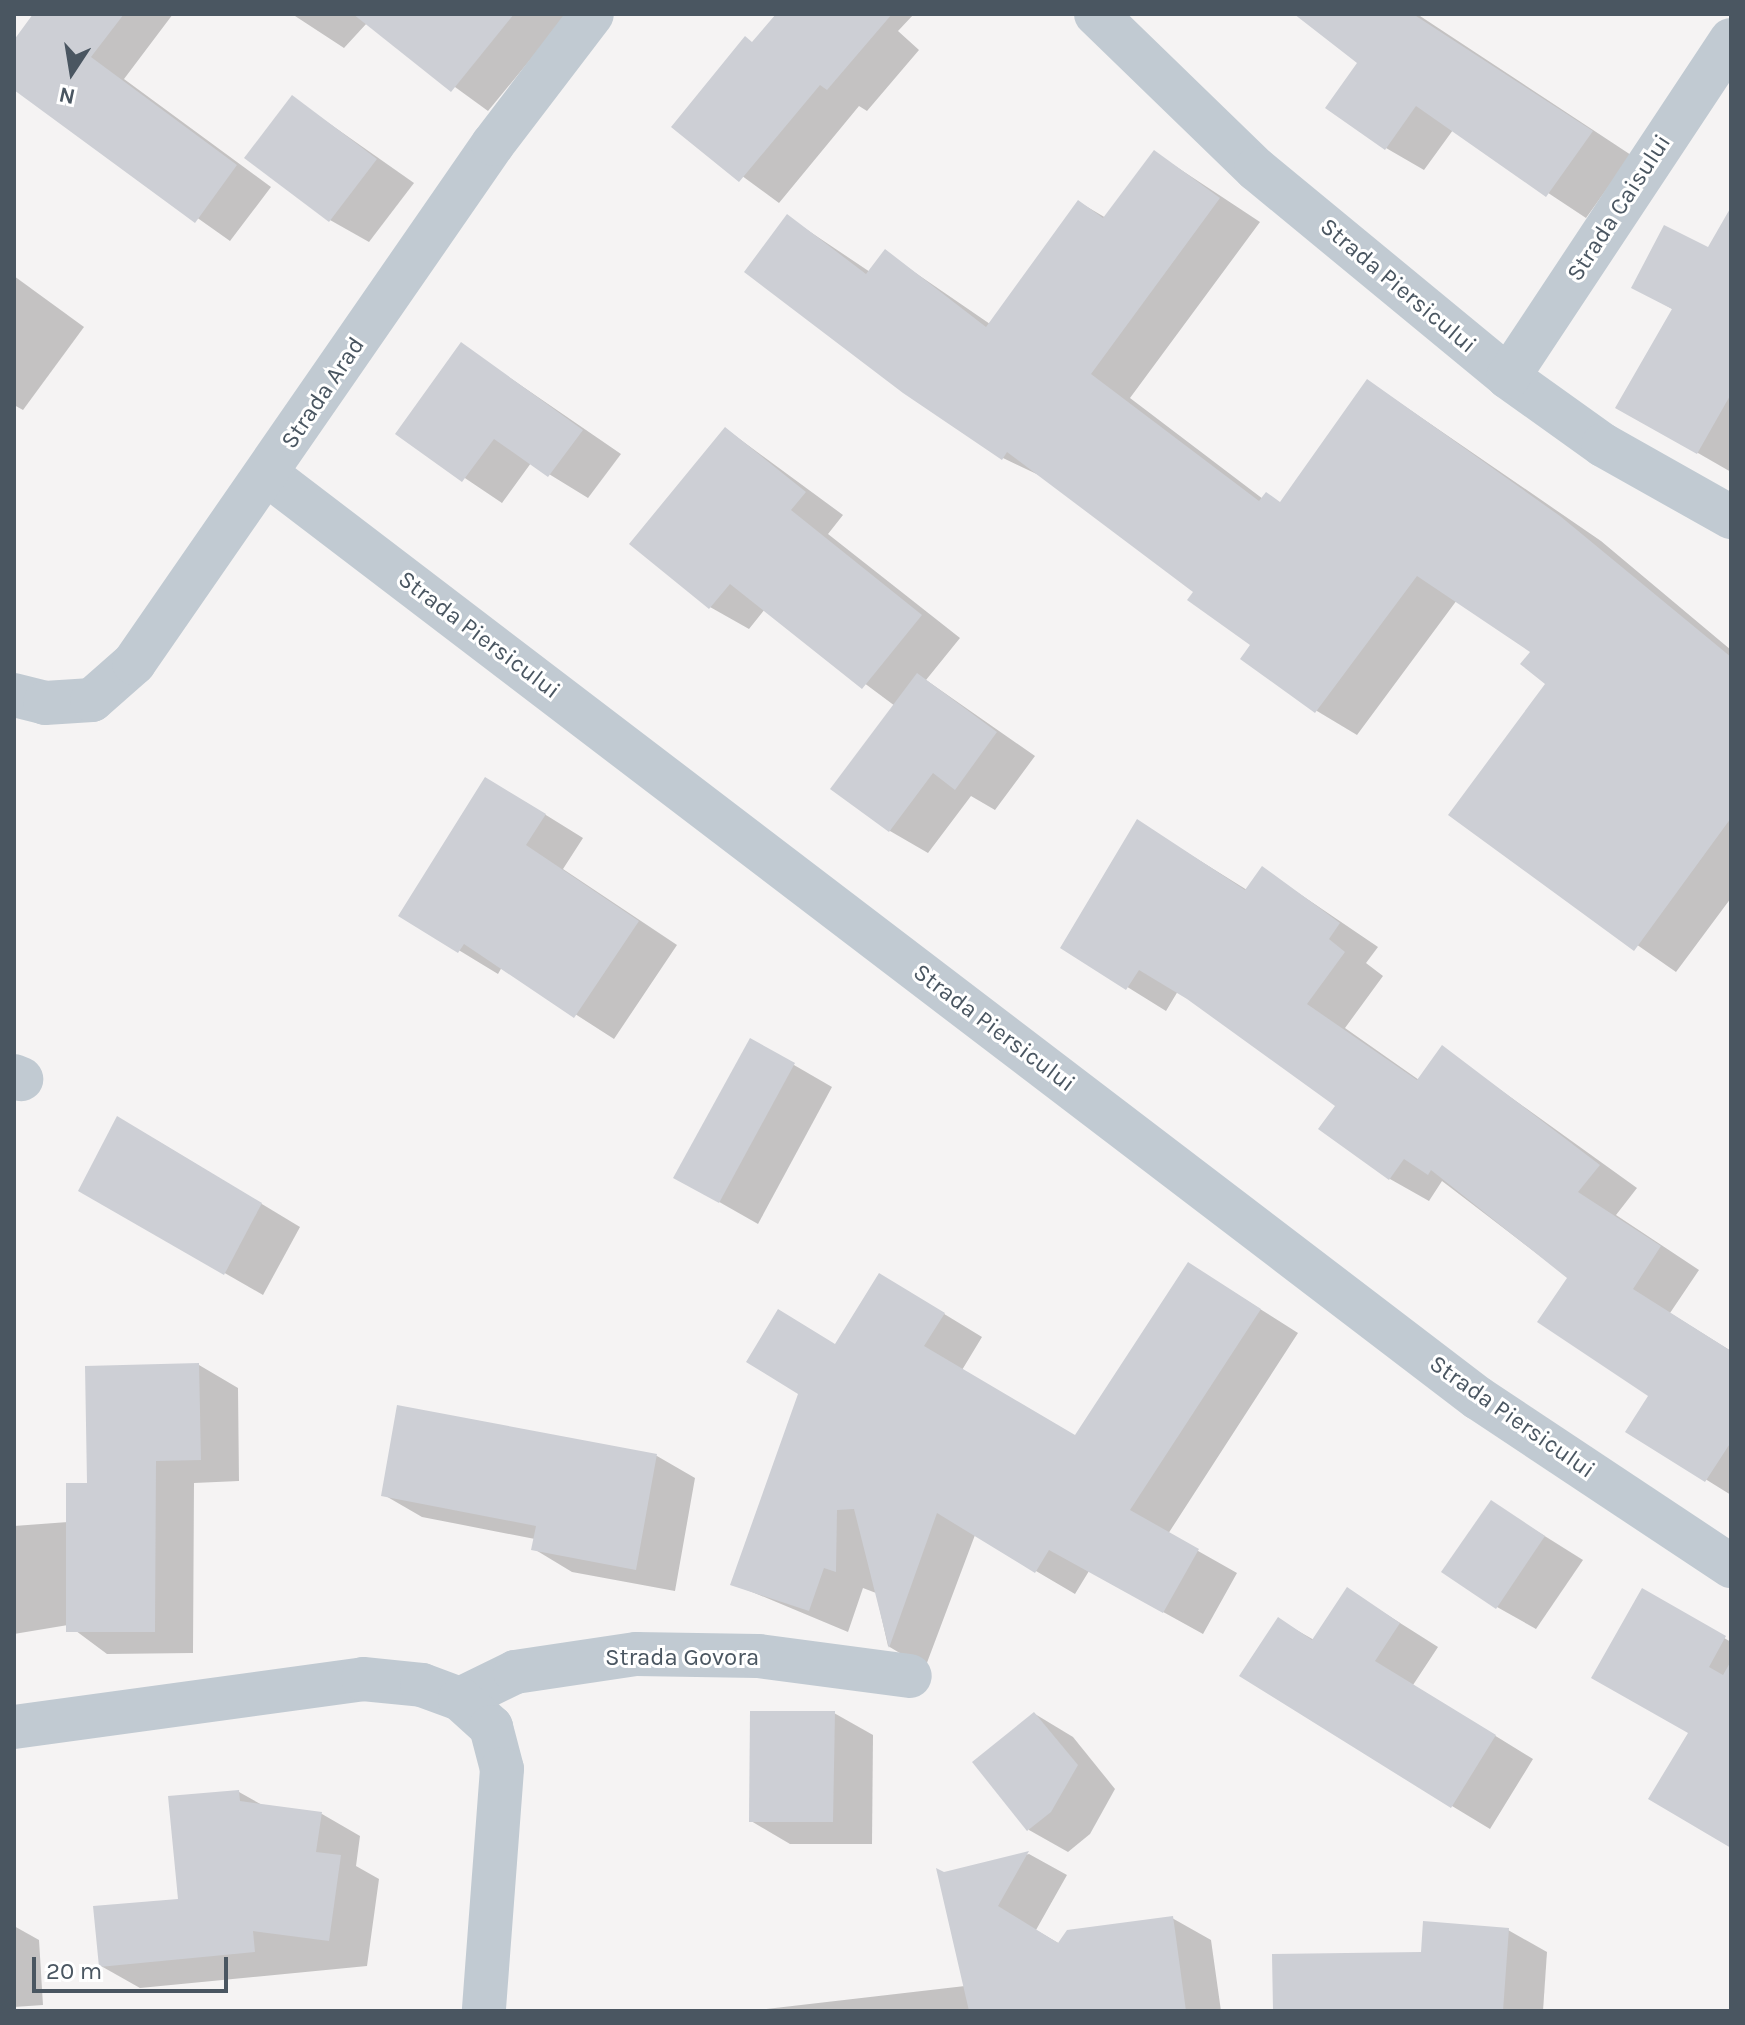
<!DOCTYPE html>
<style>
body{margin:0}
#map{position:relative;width:1745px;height:2025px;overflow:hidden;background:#f5f3f3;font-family:Karla,sans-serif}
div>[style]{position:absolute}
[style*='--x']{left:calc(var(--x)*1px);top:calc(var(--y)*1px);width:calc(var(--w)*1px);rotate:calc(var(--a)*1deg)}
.shadow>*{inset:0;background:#0003}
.building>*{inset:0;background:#cdcfd5}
.minor>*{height:44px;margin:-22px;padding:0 22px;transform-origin:22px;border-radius:22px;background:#c1cad2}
span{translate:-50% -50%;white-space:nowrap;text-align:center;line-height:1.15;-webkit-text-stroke:6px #fff;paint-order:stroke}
.street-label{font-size:24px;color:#4a5661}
.frame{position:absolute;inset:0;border:16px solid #4a5661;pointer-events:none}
.north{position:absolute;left:32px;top:32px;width:80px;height:80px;-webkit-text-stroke:6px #fff;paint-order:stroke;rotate:192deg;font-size:22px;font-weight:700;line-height:32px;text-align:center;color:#4a5661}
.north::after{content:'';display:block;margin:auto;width:28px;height:36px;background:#4a5661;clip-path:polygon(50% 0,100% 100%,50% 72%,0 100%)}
.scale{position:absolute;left:32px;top:1957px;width:196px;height:36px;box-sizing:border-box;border:4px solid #4a5661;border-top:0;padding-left:10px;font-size:24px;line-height:28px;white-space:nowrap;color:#4a5661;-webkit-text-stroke:6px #fff;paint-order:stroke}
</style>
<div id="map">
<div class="shadow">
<div style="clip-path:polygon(34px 14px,173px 14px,124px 79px,271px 187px,230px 241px,14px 88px,14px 42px)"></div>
<div style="clip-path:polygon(292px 14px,611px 14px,549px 37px,488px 111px,367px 23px,344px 48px)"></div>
<div style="clip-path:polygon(779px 14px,914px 14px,898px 31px,919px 50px,867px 111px,859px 106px,779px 203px,674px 126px)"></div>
<div style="clip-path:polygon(1297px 14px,1417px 14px,1631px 155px,1586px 218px,1453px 130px,1424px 170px,1386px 148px,1359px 63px)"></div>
<div style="clip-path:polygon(293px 98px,414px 183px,369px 242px,330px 220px)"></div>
<div style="clip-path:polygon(1154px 152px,1260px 222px,1130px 398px,1263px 499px,1281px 503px,1368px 381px,1601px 541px,1731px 650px,1731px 898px,1676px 972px,1451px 815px,1548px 684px,1533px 651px,1457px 600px,1357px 735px,1317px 711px,1243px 658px,1253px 645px,1196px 591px,1045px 478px,1003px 458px,788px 217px,870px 272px,885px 252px,990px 324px,1079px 202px,1106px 218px)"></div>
<div style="clip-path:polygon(1731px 262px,1731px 472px,1618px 407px,1674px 310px,1634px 287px)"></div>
<div style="clip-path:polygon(14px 276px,84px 327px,23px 410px,14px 405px)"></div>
<div style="clip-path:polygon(462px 345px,621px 454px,588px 498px,531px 463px,502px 503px,398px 433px)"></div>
<div style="clip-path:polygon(726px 429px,843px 515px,828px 534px,960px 638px,926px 680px,1035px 756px,995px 810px,971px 796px,928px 853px,890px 831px,895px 706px,765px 609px,749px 629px,710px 607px)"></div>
<div style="clip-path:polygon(525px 802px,583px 838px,563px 869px,677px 945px,614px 1039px,502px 967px,498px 974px,401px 915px)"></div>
<div style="clip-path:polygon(1138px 822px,1247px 890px,1263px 869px,1378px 947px,1366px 963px,1383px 976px,1345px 1028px,1419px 1080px,1442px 1048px,1637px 1188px,1616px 1215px,1699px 1270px,1670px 1313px,1731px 1351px,1731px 1495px,1628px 1431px,1651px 1395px,1569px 1278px,1442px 1181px,1429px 1201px,1390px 1179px,1338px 1106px,1178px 991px,1166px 1011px,1063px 947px)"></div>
<div style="clip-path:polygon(751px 1040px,832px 1087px,758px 1224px,714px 1199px)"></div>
<div style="clip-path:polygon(156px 1140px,300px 1227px,263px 1295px,80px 1190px)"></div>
<div style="clip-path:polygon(1189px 1264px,1298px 1333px,1168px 1534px,1237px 1573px,1203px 1634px,1089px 1571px,1075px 1594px,975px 1535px,925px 1668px,888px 1646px,876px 1593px,863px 1588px,848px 1632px,733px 1584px,837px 1346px,918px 1298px,982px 1337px,962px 1370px,1076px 1438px)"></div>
<div style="clip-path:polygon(199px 1365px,238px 1388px,239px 1481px,194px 1483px,193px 1653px,107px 1654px,68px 1625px,14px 1634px,14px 1526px,68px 1522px,89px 1485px)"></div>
<div style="clip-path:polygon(399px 1408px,657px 1456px,695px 1478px,675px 1591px,572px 1572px,534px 1549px,535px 1539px,422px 1517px,384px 1495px)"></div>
<div style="clip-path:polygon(1492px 1503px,1583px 1560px,1536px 1629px,1497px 1607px)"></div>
<div style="clip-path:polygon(1348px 1590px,1438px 1647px,1413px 1685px,1533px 1759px,1490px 1829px,1452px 1806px,1279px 1620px,1314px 1640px)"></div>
<div style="clip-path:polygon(1643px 1591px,1731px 1642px,1731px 1846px,1690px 1733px)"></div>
<div style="clip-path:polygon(834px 1713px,873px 1735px,872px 1844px,790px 1844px,751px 1821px)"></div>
<div style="clip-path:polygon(1035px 1714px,1073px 1737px,1115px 1789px,1090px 1834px,1068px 1852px,1029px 1830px)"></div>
<div style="clip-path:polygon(239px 1792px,264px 1806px,322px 1814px,360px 1836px,356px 1866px,379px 1879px,367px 1966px,140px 1988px,101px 1966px,180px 1901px)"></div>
<div style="clip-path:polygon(1029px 1854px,1067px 1875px,1036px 1930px,1060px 1944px,1172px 1918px,1211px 1940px,1221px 2011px,749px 2011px,965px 1986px,944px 1874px)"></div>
<div style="clip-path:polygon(14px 1926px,39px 1940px,43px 2005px,14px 2007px)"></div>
<div style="clip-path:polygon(1508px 1930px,1547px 1952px,1543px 2011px,1275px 2011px,1423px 1954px)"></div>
</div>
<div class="building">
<div style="clip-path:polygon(33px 14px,124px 14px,91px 57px,237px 165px,195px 223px,14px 90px,14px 40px)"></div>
<div style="clip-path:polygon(353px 14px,514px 14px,451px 92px)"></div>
<div style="clip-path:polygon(776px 14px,892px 14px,827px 90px,820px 85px,739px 182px,671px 127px,745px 36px,752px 42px)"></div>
<div style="clip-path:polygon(1294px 14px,1413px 14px,1593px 131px,1546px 197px,1416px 106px,1385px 150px,1325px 108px,1357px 63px)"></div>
<div style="clip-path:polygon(292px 95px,377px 159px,329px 222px,244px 158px)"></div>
<div style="clip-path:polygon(1154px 150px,1220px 198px,1091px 374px,1259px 501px,1266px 492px,1280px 502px,1367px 379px,1560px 516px,1731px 657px,1731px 818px,1634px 951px,1448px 815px,1545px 684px,1520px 664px,1530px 652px,1417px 576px,1315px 713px,1240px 659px,1250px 645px,1187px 600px,1193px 592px,1007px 452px,1002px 460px,903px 393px,744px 272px,787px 214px,866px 274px,885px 249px,986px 327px,1078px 200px,1103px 218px)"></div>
<div style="clip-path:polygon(1731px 207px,1731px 394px,1697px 454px,1615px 408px,1672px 309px,1631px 288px,1664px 225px,1708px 247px)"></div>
<div style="clip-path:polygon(461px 342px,583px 430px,548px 477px,494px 439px,462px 482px,395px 434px)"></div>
<div style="clip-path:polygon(725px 427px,806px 492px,791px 510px,922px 615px,862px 689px,730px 584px,709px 609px,629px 544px)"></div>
<div style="clip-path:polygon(917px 673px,997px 732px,955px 790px,933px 773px,889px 832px,830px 789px)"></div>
<div style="clip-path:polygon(485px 777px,546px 814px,526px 845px,639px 921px,574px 1018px,464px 944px,458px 953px,398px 916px)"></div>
<div style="clip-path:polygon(1137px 819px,1245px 890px,1262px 866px,1340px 923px,1329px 939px,1345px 952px,1307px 1004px,1417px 1080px,1442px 1045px,1600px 1165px,1578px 1192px,1661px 1246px,1633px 1289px,1731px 1351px,1731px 1442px,1705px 1482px,1625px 1432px,1648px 1396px,1537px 1322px,1567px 1278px,1431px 1170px,1428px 1175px,1404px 1159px,1389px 1180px,1318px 1129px,1335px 1106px,1187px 999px,1139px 970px,1126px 990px,1060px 948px)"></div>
<div style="clip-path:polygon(750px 1038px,795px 1063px,719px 1203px,673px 1178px)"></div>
<div style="clip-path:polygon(117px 1116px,262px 1203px,224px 1275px,78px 1191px)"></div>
<div style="clip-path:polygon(1188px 1262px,1261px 1309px,1130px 1510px,1199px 1549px,1163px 1613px,1049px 1550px,1035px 1573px,937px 1513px,889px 1648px,854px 1509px,837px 1510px,836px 1572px,824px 1568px,809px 1611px,730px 1585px,798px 1394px,746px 1362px,778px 1309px,835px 1344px,879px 1273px,945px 1313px,924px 1346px,1075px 1435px)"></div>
<div style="clip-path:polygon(199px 1363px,201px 1460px,156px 1461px,155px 1632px,66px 1632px,66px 1483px,87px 1483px,85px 1366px)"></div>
<div style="clip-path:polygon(397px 1405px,657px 1454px,636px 1570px,531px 1550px,536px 1526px,381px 1496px)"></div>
<div style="clip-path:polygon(1491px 1500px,1545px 1536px,1496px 1609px,1441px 1572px)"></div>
<div style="clip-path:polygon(1347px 1587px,1400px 1623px,1375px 1661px,1496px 1735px,1451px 1808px,1239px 1676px,1278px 1617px,1312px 1640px)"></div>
<div style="clip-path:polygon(1642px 1588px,1726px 1636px,1709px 1667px,1723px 1675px,1731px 1661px,1731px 1848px,1648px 1799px,1688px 1733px,1591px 1678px)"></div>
<div style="clip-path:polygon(750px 1711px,835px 1711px,833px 1822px,749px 1822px)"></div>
<div style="clip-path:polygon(1034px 1712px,1078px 1765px,1051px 1812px,1027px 1831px,972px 1762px)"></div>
<div style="clip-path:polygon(239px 1790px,240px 1801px,322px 1812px,316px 1852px,341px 1855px,329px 1941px,253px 1931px,255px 1952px,99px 1967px,93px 1906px,178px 1899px,168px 1796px)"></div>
<div style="clip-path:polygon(1029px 1851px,998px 1906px,1058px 1943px,1067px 1930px,1173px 1916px,1186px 2011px,969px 2011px,936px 1868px,944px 1872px)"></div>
<div style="clip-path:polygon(1423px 1921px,1509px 1928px,1503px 2011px,1273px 2011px,1272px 1954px,1421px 1952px)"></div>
</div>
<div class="minor">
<div style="--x:1096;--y:14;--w:223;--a:44.1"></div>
<div style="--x:1256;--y:169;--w:327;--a:39.5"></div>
<div style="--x:1508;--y:377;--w:117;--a:35.6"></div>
<div style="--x:1603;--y:445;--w:147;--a:29.4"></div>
<div style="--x:1508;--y:377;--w:404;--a:-56.5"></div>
<div style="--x:268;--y:475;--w:1522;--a:37.34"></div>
<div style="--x:1478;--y:1398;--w:304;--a:33.6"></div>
<div style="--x:14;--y:695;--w:32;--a:14"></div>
<div style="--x:45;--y:703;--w:47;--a:-3.7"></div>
<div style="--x:92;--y:700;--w:56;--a:-41.4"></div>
<div style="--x:134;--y:663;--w:631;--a:-55.33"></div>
<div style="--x:493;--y:144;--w:163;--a:-52.7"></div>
<div style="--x:14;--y:1076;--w:8;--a:23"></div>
<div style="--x:460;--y:1699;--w:61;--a:-26.1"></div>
<div style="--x:515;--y:1672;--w:122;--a:-8.5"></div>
<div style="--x:636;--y:1654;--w:122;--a:0.9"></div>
<div style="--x:758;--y:1656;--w:153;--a:7.5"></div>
<div style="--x:14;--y:1727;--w:352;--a:-7.8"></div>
<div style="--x:363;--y:1679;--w:59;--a:5.8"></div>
<div style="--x:422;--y:1685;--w:40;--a:20.2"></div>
<div style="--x:460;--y:1699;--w:42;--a:42.1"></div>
<div style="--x:491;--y:1727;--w:43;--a:75.3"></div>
<div style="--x:502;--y:1769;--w:243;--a:94.3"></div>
</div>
<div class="street-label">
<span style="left:1619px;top:208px;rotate:-57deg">Strada Caisului</span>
<span style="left:1398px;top:286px;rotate:40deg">Strada Piersicului</span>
<span style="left:323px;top:393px;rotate:-56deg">Strada Arad</span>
<span style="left:479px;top:635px;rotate:37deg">Strada Piersicului</span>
<span style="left:994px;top:1028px;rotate:37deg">Strada Piersicului</span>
<span style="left:1512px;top:1417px;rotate:35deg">Strada Piersicului</span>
<span style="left:682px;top:1658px">Strada Govora</span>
</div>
<div class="frame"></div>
<div class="north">N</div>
<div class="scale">20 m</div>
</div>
